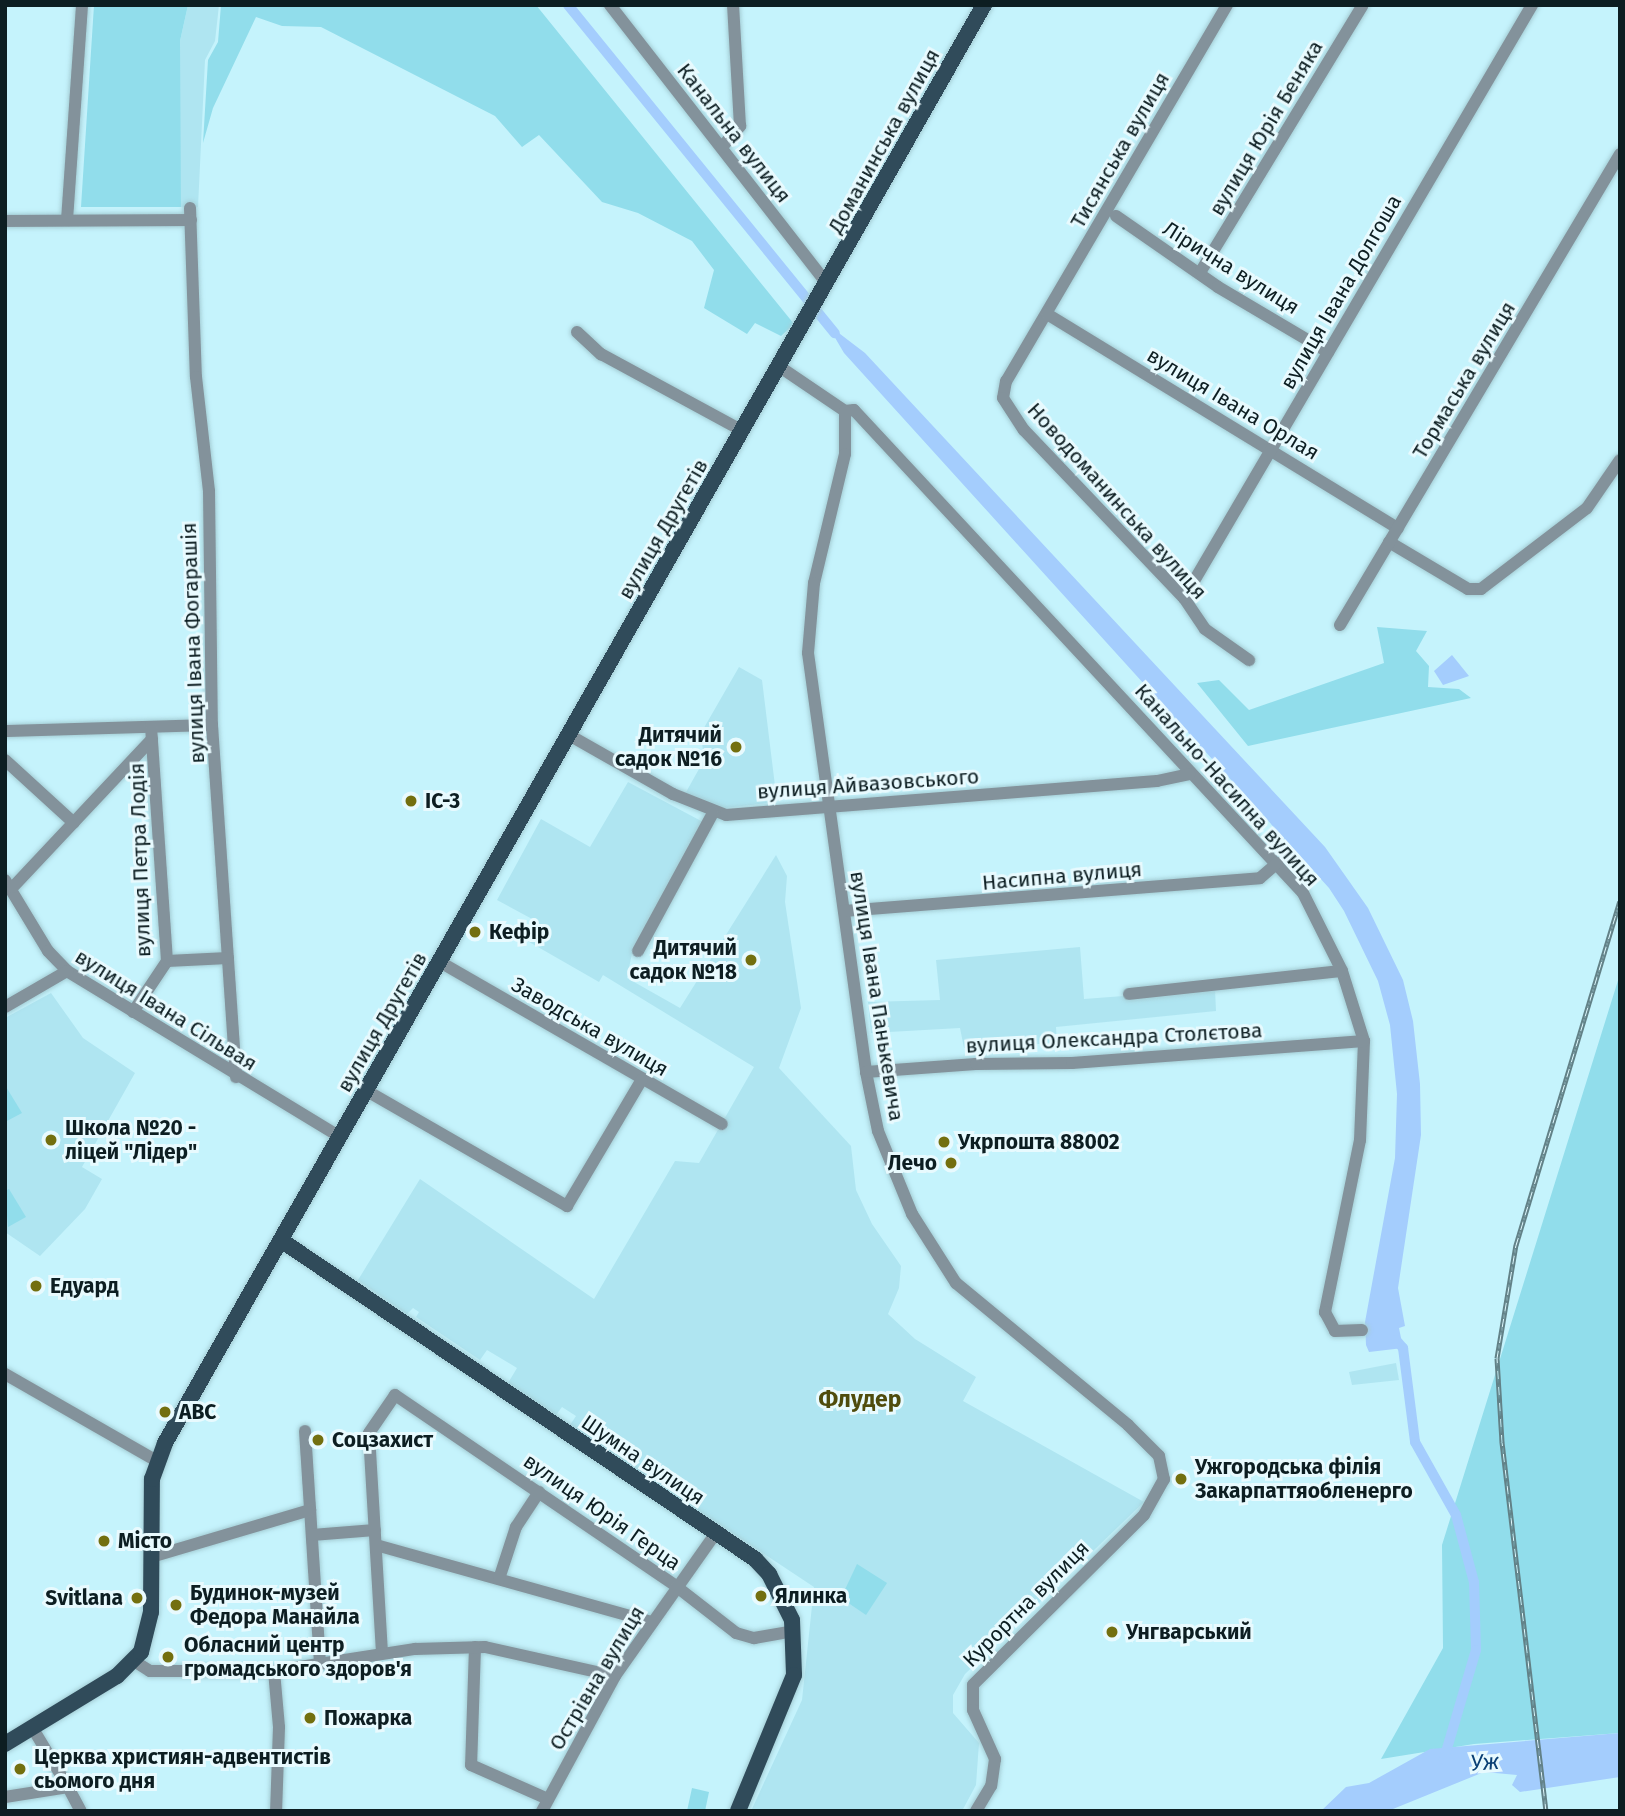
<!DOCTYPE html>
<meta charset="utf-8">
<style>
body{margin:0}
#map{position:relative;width:1625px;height:1816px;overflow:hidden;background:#c5f3fc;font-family:"Fira Sans",sans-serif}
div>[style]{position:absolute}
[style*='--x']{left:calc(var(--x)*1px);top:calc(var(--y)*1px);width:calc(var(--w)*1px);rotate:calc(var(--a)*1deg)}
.built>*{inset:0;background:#afe5f1}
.green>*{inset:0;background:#91ddeb}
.water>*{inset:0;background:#a4cdfd}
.canal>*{height:10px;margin:-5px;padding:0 5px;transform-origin:5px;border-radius:5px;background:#a4cdfd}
.roads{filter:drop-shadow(0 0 2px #a4cdd5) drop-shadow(0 0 2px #a4cdd5)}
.minor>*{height:12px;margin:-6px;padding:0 6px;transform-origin:6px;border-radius:6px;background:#83929b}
.major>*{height:16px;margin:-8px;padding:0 8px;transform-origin:8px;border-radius:8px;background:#304b5a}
.rail>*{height:5px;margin-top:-2.5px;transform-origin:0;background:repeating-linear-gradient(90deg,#e8fafe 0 8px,#628187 0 16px);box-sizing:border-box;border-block:2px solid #628187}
.dots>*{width:19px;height:19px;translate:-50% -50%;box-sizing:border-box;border:4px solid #e8fafe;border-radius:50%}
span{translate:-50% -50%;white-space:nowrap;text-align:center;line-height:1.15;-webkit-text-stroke:6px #e8fafe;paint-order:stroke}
.street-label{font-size:21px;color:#0d1e22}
.poi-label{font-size:21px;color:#0d1e22;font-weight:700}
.right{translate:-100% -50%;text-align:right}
.left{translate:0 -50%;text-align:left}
.neighbourhood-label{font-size:23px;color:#4f4c0d;font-weight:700}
.water-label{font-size:23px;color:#0a4075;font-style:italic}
.frame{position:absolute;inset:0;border:7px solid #0d1e22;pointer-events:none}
</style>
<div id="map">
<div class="built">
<div style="clip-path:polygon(188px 5px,219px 5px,215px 41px,205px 60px,198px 207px,190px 208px,181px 207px,179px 132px,180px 41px)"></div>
<div style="clip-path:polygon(739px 667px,762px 680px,777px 802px,724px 808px,685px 794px,704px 760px,701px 733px)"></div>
<div style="clip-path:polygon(628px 782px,703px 822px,632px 953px,627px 978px,680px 1008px,776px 855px,787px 876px,785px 902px,801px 1008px,779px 1068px,851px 1146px,856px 1190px,872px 1224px,901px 1266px,899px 1288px,888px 1314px,915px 1339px,976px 1377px,963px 1401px,1144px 1502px,965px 1674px,953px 1695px,953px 1713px,979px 1743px,976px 1785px,962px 1811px,751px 1811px,802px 1700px,814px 1587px,570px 1425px,576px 1416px,562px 1407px,556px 1415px,508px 1383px,517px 1368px,487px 1350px,480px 1360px,416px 1317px,419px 1312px,413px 1308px,407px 1314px,358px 1280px,420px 1179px,594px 1299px,675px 1161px,699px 1163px,754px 1067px,603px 975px,599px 982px,524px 939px,534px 920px,497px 900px,541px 819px,590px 847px)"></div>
<div style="clip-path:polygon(1080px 947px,1084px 999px,1215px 989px,1216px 1011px,1056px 1027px,1057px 1043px,964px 1048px,960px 1028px,871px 1033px,868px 1002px,940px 1000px,936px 960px)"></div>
<div style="clip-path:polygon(51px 993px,83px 1038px,135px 1073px,82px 1167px,102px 1179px,85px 1209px,40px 1256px,5px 1232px,5px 1018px)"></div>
<div style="clip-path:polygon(1396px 1363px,1399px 1380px,1352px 1385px,1349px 1372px)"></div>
</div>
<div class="green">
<div style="clip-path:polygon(94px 5px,188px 5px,180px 41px,181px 207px,81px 207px)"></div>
<div style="clip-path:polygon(221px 5px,536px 5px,794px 324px,781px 336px,755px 323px,747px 334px,704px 308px,714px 270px,692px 241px,638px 213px,602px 202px,539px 135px,522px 147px,495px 116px,321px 27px,282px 26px,256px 17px,213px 108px,203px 143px,208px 60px,218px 42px)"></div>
<div style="clip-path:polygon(1377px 627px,1427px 631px,1416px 651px,1429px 666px,1428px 687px,1459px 689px,1471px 698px,1248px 746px,1197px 683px,1219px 680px,1249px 710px,1384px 663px)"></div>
<div style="clip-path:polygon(1620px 974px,1620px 1733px,1474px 1744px,1381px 1759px,1443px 1648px,1442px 1545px)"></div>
<div style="clip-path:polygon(5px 1085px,22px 1113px,5px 1122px)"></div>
<div style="clip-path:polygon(9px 1189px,26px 1217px,8px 1227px,5px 1191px)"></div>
<div style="clip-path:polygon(857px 1564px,887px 1583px,866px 1615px,841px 1598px)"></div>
<div style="clip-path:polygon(692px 1788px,709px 1792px,705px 1811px,687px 1811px)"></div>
</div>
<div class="water">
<div style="clip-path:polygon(827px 324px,865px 353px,1325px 847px,1368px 908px,1403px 980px,1413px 1021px,1420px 1084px,1421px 1135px,1398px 1288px,1405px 1326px,1399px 1328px,1403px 1348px,1369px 1352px,1366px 1345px,1365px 1322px,1395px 1158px,1397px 1094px,1390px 1025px,1378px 981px,1344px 911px,1329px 888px,844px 353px)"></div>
<div style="clip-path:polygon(1452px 655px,1469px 676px,1443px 685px,1434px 671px)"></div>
<div style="clip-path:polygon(1620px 1733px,1620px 1777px,1520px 1792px,1512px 1785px,1517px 1775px,1484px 1772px,1388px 1811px,1321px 1811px,1346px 1787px,1369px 1783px,1430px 1749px)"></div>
</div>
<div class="canal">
<div style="--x:568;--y:5;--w:423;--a:50.9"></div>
<div style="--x:1396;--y:1340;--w:11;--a:49"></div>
<div style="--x:1403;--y:1348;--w:95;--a:82.7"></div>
<div style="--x:1415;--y:1442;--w:84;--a:60.7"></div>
<div style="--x:1456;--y:1515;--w:69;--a:75"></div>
<div style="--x:1474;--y:1582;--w:68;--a:88.3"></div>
<div style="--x:1476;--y:1650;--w:114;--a:106.4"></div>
</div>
<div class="roads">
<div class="minor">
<div style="--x:610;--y:5;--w:353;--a:52.1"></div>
<div style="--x:1227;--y:5;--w:436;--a:120.4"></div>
<div style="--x:1006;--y:381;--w:17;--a:100"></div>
<div style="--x:1003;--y:398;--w:38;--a:57"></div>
<div style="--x:1024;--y:430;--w:232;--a:46.4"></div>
<div style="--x:1184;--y:598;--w:37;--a:56"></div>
<div style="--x:1205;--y:629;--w:54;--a:35.2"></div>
<div style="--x:722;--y:147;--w:28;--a:-49"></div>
<div style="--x:740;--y:126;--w:121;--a:-93.3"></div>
<div style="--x:190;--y:208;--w:169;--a:88"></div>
<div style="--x:196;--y:377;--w:115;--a:83.5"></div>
<div style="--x:209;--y:491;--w:234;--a:89.3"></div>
<div style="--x:212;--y:725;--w:353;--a:86.1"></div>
<div style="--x:1116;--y:216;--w:124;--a:34.8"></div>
<div style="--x:1218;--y:287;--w:128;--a:30.6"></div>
<div style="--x:67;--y:220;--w:216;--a:-86"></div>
<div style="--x:5;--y:221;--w:186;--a:-0.3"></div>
<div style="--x:1201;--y:271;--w:311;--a:-58.7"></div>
<div style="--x:1047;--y:314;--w:411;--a:31.4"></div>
<div style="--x:577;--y:332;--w:33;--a:43"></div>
<div style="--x:601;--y:354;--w:162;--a:28.5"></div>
<div style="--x:780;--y:367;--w:78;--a:34.1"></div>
<div style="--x:845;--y:411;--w:9;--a:-6"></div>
<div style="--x:854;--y:410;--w:659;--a:47.09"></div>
<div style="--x:1303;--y:893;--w:87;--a:63.4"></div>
<div style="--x:1342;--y:971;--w:73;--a:72.6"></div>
<div style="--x:1364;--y:1041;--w:99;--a:92.3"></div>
<div style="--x:1360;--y:1140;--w:176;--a:101.5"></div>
<div style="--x:1325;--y:1312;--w:21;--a:62"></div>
<div style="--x:1335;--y:1331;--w:27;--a:-2"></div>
<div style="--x:845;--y:411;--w:43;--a:90"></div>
<div style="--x:845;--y:454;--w:133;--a:103.5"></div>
<div style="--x:814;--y:583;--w:70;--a:94.9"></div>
<div style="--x:808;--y:653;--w:423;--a:82.1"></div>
<div style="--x:866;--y:1072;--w:60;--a:78.5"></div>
<div style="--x:878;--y:1131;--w:90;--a:67.7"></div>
<div style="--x:912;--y:1214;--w:82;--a:57.5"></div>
<div style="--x:956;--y:1283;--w:223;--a:39.5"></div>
<div style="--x:1128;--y:1425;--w:44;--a:45"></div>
<div style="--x:1159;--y:1456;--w:24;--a:78"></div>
<div style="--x:1164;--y:1479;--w:41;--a:119.1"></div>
<div style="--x:1144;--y:1515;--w:241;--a:135.2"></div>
<div style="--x:973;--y:1685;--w:25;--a:90"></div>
<div style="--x:973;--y:1710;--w:54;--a:65.8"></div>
<div style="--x:995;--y:1759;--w:27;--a:98"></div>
<div style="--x:991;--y:1786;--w:29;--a:121"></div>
<div style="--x:1389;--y:542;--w:92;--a:30.7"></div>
<div style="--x:1468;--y:589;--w:13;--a:0"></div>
<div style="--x:1481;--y:589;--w:133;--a:-37.4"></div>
<div style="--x:1587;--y:508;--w:58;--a:-55.5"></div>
<div style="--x:1184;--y:598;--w:688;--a:-59.59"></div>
<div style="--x:1340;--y:625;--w:548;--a:-59.27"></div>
<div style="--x:5;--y:731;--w:207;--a:-1.7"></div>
<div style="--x:569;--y:735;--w:120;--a:29.6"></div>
<div style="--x:673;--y:794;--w:57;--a:21.6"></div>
<div style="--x:726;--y:815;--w:432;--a:-4.5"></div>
<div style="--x:1157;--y:781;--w:33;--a:-12"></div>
<div style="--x:5;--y:760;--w:93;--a:42.4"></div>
<div style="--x:5;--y:880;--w:83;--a:58.8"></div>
<div style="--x:48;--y:951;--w:28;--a:46"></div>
<div style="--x:67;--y:971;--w:320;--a:31.3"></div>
<div style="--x:13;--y:887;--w:203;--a:-46.8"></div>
<div style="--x:844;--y:911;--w:417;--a:-4.5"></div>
<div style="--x:1260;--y:878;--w:23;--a:-41"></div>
<div style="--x:638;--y:951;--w:157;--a:-61.5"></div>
<div style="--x:167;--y:961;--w:61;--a:-2.8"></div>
<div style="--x:440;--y:962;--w:325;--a:29.9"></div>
<div style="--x:1129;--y:994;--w:214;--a:-6.2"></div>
<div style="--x:5;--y:1007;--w:72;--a:-30.1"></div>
<div style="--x:133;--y:1012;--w:61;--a:-56.3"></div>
<div style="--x:167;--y:961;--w:234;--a:-93.9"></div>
<div style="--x:866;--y:1072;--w:110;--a:-4.2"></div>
<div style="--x:976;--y:1064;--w:96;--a:-0.6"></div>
<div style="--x:1072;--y:1063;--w:293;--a:-4.3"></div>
<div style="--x:367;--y:1091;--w:231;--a:29.9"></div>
<div style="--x:567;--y:1206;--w:147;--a:-59.4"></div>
<div style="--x:5;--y:1374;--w:175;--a:29.8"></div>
<div style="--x:305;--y:1431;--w:232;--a:86.3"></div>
<div style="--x:312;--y:1535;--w:63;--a:-4.5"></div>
<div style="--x:376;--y:1545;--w:287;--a:15.6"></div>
<div style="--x:151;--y:1557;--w:166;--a:-16.5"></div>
<div style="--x:499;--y:1579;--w:55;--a:-71.9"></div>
<div style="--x:516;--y:1527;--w:42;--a:-56.7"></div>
<div style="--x:475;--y:1647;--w:118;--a:91.9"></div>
<div style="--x:471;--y:1765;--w:84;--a:23.8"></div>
<div style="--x:382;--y:1653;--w:220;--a:-93.4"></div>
<div style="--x:369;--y:1433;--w:46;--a:-55.6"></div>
<div style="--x:395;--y:1395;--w:341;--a:34.2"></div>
<div style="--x:677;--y:1587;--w:75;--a:37.9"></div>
<div style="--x:736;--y:1633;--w:19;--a:16"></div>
<div style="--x:754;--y:1638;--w:40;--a:-10"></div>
<div style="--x:134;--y:1661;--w:19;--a:32"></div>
<div style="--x:150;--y:1671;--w:124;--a:0"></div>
<div style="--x:274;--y:1671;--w:143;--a:-8.9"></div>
<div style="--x:415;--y:1649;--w:70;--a:-1.6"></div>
<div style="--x:485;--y:1647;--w:133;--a:12.6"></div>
<div style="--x:274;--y:1671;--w:56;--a:84.9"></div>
<div style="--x:279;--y:1727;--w:84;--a:92"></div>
<div style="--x:68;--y:1787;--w:27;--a:62"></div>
<div style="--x:5;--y:1797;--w:64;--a:-9"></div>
<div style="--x:68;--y:1787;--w:70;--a:-121"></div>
<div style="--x:542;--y:1811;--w:153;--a:-61.6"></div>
<div style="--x:615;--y:1676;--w:174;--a:-54.8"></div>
</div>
<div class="major">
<div style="--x:282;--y:1241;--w:570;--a:33.91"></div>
<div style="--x:755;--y:1559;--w:21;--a:47"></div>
<div style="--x:769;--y:1574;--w:51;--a:63.4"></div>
<div style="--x:792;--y:1620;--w:55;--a:87.9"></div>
<div style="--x:794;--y:1675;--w:147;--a:112.4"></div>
<div style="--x:5;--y:1744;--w:131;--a:-31.3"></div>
<div style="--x:117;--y:1676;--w:34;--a:-45"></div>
<div style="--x:141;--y:1652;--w:41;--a:-76"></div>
<div style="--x:151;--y:1612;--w:133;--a:-89.6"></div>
<div style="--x:152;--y:1479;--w:38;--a:-70"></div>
<div style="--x:165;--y:1443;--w:1655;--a:-60.34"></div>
</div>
</div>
<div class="rail">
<div style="--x:1546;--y:1811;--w:372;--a:-96.8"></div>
<div style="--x:1502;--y:1442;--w:84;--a:-93.4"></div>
<div style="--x:1497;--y:1358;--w:115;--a:-80.5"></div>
<div style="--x:1516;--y:1245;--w:359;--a:-73.2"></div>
</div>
<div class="dots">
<div style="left:736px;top:747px;background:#736f0f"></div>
<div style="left:411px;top:801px;background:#736f0f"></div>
<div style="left:475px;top:932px;background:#736f0f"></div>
<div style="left:751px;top:960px;background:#736f0f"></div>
<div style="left:51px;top:1140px;background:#736f0f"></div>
<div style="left:944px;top:1142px;background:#736f0f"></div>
<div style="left:951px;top:1163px;background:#736f0f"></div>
<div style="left:36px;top:1286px;background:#736f0f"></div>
<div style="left:165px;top:1412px;background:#736f0f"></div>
<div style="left:318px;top:1440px;background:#736f0f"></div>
<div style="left:1181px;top:1479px;background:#736f0f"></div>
<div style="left:104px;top:1541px;background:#736f0f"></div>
<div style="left:761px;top:1596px;background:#736f0f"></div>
<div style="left:137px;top:1598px;background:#736f0f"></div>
<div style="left:176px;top:1605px;background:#736f0f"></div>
<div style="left:1112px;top:1632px;background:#736f0f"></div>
<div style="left:168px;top:1657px;background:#736f0f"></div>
<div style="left:310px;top:1718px;background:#736f0f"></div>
<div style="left:20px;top:1769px;background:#736f0f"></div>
</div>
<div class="street-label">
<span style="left:1266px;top:128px;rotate:-59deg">вулиця Юрія Беняка</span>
<span style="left:734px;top:133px;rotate:52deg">Канальна вулиця</span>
<span style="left:884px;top:141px;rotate:-61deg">Доманинська вулиця</span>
<span style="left:1120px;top:150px;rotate:-60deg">Тисянська вулиця</span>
<span style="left:1231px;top:268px;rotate:32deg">Лірична вулиця</span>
<span style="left:1341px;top:292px;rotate:-60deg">вулиця Івана Долгоша</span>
<span style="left:1464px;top:380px;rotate:-59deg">Тормаська вулиця</span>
<span style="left:1233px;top:404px;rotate:31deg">вулиця Івана Орлая</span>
<span style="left:1117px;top:501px;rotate:48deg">Новодоманинська вулиця</span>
<span style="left:663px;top:529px;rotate:-60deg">вулиця Другетів</span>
<span style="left:193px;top:643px;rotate:-92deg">вулиця Івана Фогарашія</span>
<span style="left:868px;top:784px;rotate:-4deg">вулиця Айвазовського</span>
<span style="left:1227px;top:785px;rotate:48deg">Канально-Насипна вулиця</span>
<span style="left:140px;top:860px;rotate:-92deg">вулиця Петра Лодія</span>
<span style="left:1062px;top:876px;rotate:-5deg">Насипна вулиця</span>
<span style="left:877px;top:996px;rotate:81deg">вулиця Івана Панькевича</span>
<span style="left:166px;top:1010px;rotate:32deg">вулиця Івана Сільвая</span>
<span style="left:382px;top:1022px;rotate:-60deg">вулиця Другетів</span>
<span style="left:590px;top:1027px;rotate:30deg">Заводська вулиця</span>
<span style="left:1114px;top:1038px;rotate:-3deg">вулиця Олександра Столєтова</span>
<span style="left:643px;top:1460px;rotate:34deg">Шумна вулиця</span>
<span style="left:602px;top:1512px;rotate:35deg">вулиця Юрія Герца</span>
<span style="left:1026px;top:1604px;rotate:-45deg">Курортна вулиця</span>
<span style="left:597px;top:1678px;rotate:-59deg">Острівна вулиця</span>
</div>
<div class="poi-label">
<span class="right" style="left:722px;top:747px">Дитячий<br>садок №16</span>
<span class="left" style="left:425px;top:801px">ІС-3</span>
<span class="left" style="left:489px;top:932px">Кефір</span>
<span class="right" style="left:737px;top:960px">Дитячий<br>садок №18</span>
<span class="left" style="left:65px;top:1140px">Школа №20 -<br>ліцей "Лідер"</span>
<span class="left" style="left:958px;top:1142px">Укрпошта 88002</span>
<span class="right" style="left:937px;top:1163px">Лечо</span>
<span class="left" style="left:50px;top:1286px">Едуард</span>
<span class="left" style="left:179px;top:1412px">АВС</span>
<span class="left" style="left:332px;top:1440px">Соцзахист</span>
<span class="left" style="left:1195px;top:1479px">Ужгородська філія<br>Закарпаттяобленерго</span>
<span class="left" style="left:118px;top:1541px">Місто</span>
<span class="left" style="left:190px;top:1605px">Будинок-музей<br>Федора Манайла</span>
<span class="left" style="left:775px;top:1596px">Ялинка</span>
<span class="right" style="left:123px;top:1598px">Svitlana</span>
<span class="left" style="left:1126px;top:1632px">Унгварський</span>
<span class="left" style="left:184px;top:1657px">Обласний центр<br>громадського здоров'я</span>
<span class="left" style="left:324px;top:1718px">Пожарка</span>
<span class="left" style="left:34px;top:1769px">Церква християн-адвентистів<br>сьомого дня</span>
</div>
<div class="neighbourhood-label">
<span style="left:860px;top:1399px">Флудер</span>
</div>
<div class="water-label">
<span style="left:1485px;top:1762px;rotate:-4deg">Уж</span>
</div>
<div class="frame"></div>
</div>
